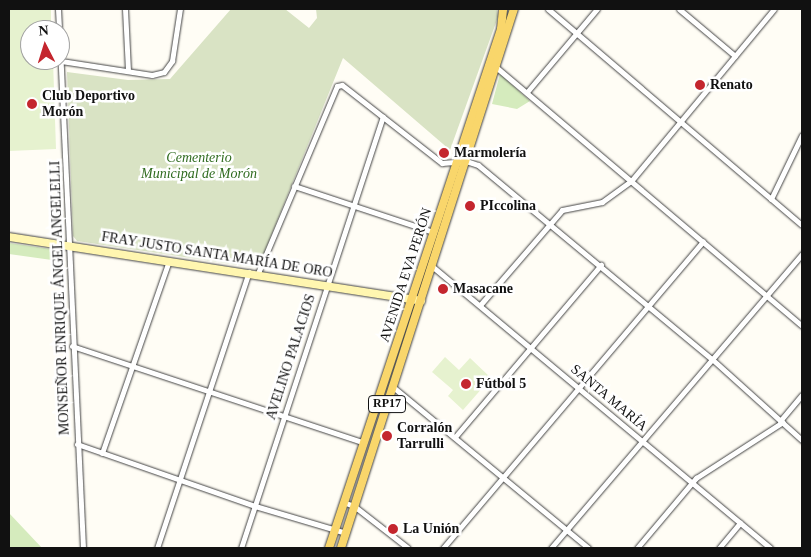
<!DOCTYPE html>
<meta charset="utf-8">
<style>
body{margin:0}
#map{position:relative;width:811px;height:557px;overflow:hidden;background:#fffdf5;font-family:Georgia,serif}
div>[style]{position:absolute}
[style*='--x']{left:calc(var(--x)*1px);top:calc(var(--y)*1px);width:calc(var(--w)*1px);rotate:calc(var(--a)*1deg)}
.green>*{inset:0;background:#d5ebbd}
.cemetery>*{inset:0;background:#d9e3c4}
.pitch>*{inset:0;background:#e6f2cf}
.roads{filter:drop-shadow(0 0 1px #444) drop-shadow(0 0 1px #444)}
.street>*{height:5px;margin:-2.5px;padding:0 2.5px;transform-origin:2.5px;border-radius:2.5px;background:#fff}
.secondary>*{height:8px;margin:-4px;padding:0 4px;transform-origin:4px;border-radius:4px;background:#fff6b0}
.primary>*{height:8px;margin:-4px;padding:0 4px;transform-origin:4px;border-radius:4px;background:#f9d66b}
.dots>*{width:14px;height:14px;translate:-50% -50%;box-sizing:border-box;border:2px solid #fff;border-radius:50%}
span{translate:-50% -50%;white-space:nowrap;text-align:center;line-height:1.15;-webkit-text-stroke:5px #fff;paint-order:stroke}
.shield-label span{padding:1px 4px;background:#fff;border:1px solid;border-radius:4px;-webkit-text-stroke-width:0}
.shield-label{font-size:12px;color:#111;font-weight:700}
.poi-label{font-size:14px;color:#111;font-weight:700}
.left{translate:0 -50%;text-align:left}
.park-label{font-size:14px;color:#2f6b1f;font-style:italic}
.street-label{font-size:14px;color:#111}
.frame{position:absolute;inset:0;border:10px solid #111;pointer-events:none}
.north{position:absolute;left:20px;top:20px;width:50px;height:50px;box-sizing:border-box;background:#fff;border:1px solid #a0a0a0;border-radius:50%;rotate:355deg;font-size:14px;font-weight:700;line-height:20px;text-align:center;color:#111}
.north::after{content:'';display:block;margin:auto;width:18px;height:22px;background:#c4262e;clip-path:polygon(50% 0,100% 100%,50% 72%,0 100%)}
</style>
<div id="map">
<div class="green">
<div style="clip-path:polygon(500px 74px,530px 101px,517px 109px,492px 104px)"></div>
<div style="clip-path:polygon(9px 243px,58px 250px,59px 261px,9px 254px)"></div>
<div style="clip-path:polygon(9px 513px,42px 548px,9px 548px)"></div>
</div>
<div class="cemetery">
<div style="clip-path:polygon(231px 9px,285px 9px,309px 28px,317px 18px,316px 9px,497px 9px,498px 17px,450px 150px,343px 58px,258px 268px,77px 241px,73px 236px,67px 72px,128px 80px,170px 79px)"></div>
</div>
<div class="pitch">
<div style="clip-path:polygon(9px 9px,51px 9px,51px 30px,30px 30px,30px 60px,53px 60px,56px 149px,9px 151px)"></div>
<div style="clip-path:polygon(445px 357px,459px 370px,470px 358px,491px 378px,463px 410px,448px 396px,453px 390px,432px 372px)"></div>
</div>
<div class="roads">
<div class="street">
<div style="--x:58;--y:9;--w:21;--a:87"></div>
<div style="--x:125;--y:9;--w:62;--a:87.2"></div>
<div style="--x:548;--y:9;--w:333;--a:40.4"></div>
<div style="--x:679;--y:9;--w:73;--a:40"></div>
<div style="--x:60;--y:47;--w:502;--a:87.37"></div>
<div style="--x:61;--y:61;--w:92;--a:8.7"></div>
<div style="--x:152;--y:75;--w:12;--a:-14"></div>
<div style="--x:164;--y:72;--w:14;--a:-54"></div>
<div style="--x:172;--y:61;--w:53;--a:-81.3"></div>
<div style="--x:497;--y:68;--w:399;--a:40.2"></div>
<div style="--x:527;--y:92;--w:109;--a:-49.9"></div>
<div style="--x:294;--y:186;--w:146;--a:18.3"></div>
<div style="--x:771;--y:199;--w:71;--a:-64.2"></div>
<div style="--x:433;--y:267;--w:439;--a:39.8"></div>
<div style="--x:258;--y:273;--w:203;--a:-67.1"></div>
<div style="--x:337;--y:86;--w:5;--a:-11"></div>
<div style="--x:342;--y:85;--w:127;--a:38"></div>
<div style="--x:442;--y:163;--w:24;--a:-5"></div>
<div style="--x:466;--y:161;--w:13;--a:18"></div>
<div style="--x:478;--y:165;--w:305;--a:39.7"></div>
<div style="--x:713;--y:360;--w:120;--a:42"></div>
<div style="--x:481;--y:304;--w:124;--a:-49.2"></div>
<div style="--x:562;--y:210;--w:41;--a:-11.3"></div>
<div style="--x:602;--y:202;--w:37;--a:-36"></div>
<div style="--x:632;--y:180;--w:222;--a:-50.3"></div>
<div style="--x:72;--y:346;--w:305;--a:18.3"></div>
<div style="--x:393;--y:387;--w:253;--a:39.5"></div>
<div style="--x:780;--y:421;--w:34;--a:-50"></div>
<div style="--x:455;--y:437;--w:226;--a:-49.7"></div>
<div style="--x:77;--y:444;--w:188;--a:19.2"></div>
<div style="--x:255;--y:506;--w:95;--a:16.5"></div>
<div style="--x:102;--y:453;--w:203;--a:-70.8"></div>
<div style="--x:343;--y:502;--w:12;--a:20"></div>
<div style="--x:354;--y:506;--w:68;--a:37.9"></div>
<div style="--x:157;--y:548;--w:291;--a:-71.6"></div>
<div style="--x:241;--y:548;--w:454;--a:-71.8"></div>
<div style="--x:443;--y:548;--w:402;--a:-49.7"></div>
<div style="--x:551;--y:548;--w:387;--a:-49.5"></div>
<div style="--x:637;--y:548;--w:92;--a:-49.9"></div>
<div style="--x:696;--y:478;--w:103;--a:-32.8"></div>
<div style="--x:719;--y:548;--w:33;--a:-50"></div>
</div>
<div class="secondary">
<div style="--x:9;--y:237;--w:417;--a:8.8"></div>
</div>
<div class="primary">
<div style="--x:329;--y:548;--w:547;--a:-71.66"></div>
<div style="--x:501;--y:29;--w:20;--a:-84"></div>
<div style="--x:341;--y:548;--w:566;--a:-72.21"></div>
</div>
</div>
<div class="dots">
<div style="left:700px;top:85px;background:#c4262e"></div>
<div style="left:32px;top:104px;background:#c4262e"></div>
<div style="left:444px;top:153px;background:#c4262e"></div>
<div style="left:470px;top:206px;background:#c4262e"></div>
<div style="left:443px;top:289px;background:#c4262e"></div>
<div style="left:466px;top:384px;background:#c4262e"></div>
<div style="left:387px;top:436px;background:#c4262e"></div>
<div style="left:393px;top:529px;background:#c4262e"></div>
</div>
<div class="shield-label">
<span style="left:387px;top:404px">RP17</span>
</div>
<div class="poi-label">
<span class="left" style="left:710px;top:85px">Renato</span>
<span class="left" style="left:42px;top:104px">Club Deportivo<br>Morón</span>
<span class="left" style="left:454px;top:153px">Marmolería</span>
<span class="left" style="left:480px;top:206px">PIccolina</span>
<span class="left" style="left:453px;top:289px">Masacane</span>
<span class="left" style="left:476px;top:384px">Fútbol 5</span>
<span class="left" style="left:397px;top:436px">Corralón<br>Tarrulli</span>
<span class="left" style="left:403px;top:529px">La Unión</span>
</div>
<div class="park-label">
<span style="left:199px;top:166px">Cementerio<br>Municipal de Morón</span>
</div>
<div class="street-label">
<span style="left:217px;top:255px;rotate:9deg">FRAY JUSTO SANTA MARÍA DE ORO</span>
<span style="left:406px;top:275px;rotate:-72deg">AVENIDA EVA PERÓN</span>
<span style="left:60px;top:298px;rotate:-92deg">MONSEÑOR ENRIQUE ÁNGEL ANGELELLI</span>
<span style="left:291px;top:357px;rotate:-72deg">AVELINO PALACIOS</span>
<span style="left:609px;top:398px;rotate:40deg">SANTA MARÍA</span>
</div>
<div class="frame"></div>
<div class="north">N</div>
</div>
